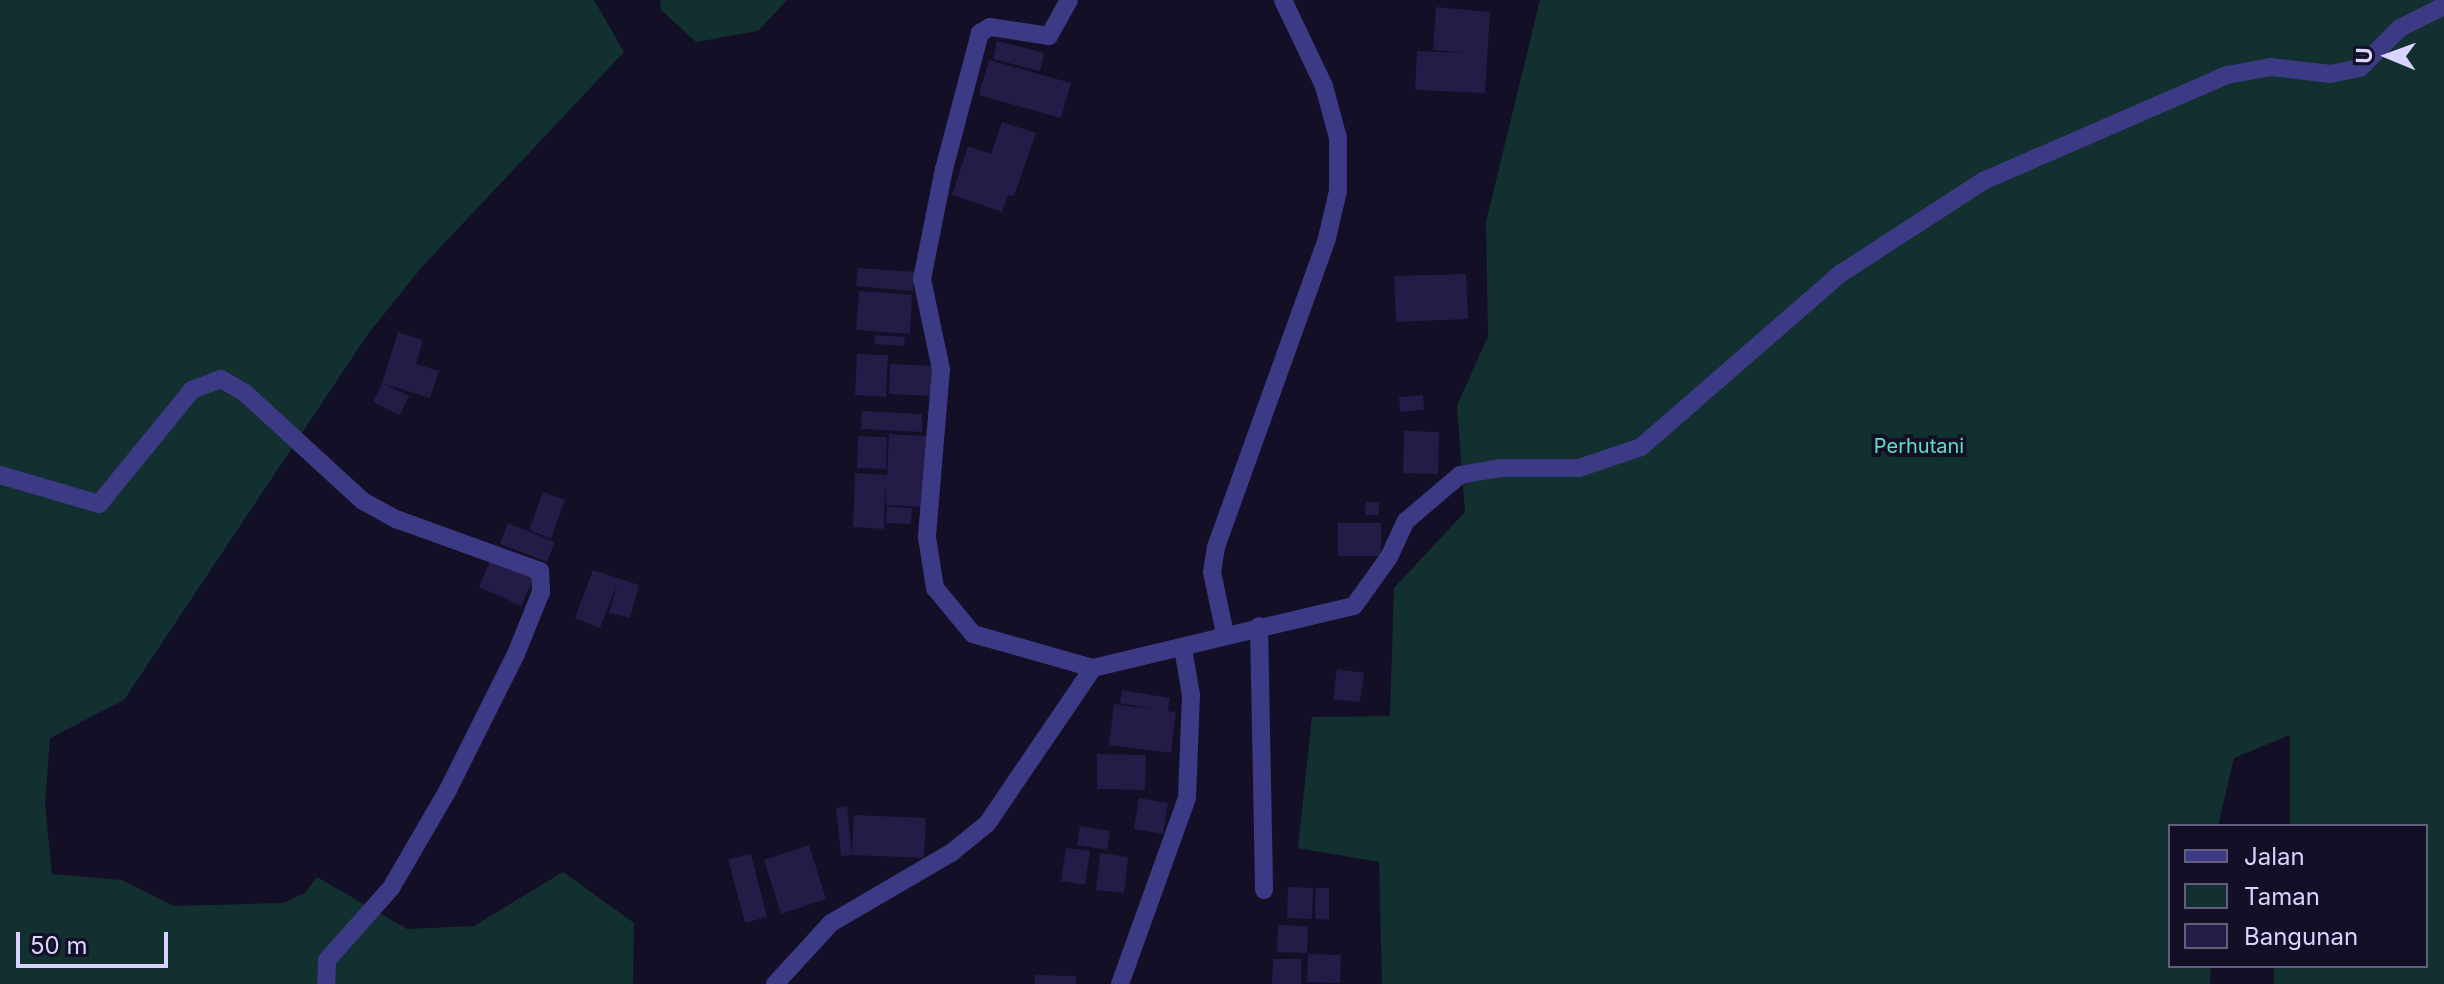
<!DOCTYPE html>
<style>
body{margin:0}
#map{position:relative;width:2444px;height:984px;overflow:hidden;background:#130f26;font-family:Inter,sans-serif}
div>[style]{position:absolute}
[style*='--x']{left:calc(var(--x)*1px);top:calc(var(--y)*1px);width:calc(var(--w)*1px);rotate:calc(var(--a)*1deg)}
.green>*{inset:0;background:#12302f}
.building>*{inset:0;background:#241b47}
.minor>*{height:18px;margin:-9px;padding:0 9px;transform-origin:9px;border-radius:9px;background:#3d3a85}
span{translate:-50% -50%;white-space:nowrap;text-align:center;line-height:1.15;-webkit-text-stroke:8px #130f26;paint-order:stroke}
.park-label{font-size:20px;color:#5fe0c0}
.legend{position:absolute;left:2168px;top:824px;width:260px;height:144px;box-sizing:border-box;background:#130f26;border:2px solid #625e7d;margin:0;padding:10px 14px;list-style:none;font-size:24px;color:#d9d4ff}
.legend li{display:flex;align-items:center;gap:16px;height:40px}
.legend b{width:40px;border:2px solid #625e7d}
.north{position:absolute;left:2348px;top:16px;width:80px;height:80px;-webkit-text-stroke:6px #130f26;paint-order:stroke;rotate:271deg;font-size:22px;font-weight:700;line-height:32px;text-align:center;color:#d9d4ff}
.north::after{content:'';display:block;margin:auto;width:28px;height:36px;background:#d9d4ff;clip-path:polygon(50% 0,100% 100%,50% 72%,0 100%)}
.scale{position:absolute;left:16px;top:932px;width:152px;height:36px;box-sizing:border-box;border:4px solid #d9d4ff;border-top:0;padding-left:10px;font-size:24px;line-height:28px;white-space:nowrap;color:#d9d4ff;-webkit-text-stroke:6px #130f26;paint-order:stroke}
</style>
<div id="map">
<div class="green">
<div style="clip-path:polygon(0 0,594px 0,624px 52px,421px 268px,368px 334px,124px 700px,50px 738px,45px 804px,52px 874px,122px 880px,174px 906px,283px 903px,305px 893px,317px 877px,407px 929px,474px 926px,563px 872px,634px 923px,633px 984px,0 984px)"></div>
<div style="clip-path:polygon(660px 0,787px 0,758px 31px,696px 42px,661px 10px)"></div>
<div style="clip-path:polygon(1540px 0,2444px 0,2444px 984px,2274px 984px,2274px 966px,2426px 966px,2426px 826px,2290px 826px,2290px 735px,2234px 758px,2218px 826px,2170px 826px,2170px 966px,2211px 966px,2210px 984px,1382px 984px,1379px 862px,1298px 848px,1312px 717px,1390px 716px,1394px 588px,1465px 512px,1457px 406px,1488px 336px,1486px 222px)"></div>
</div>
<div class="building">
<div style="clip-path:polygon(1436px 7px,1490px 12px,1485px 93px,1415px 90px,1417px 51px,1468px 53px,1433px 50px)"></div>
<div style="clip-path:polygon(997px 41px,1044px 53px,1040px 71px,993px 59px)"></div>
<div style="clip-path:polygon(989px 60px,1071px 83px,1061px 118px,979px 95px)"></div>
<div style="clip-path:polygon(1002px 122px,1036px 133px,1014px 196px,1008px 195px,1002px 212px,952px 195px,968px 146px,991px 154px)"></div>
<div style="clip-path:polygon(858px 268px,915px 272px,913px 291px,856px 286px)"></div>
<div style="clip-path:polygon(1466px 274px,1468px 319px,1396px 322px,1394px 276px)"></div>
<div style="clip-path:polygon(859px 291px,912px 295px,910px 334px,856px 330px)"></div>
<div style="clip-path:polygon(398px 332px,423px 340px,416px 364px,439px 371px,430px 398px,382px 383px)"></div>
<div style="clip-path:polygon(875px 335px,905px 337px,904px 346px,874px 344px)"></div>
<div style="clip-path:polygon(857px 354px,888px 355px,886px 397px,855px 395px)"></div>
<div style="clip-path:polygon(890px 364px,936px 366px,935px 396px,889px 394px)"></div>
<div style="clip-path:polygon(382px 383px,409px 396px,400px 415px,373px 402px)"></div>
<div style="clip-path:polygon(1423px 395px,1424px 410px,1400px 412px,1399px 397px)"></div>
<div style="clip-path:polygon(862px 411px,922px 414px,922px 432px,861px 429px)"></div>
<div style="clip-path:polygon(1404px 431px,1439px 432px,1438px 474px,1403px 473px)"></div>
<div style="clip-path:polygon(889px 434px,927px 436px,924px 507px,886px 505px,885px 485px,884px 529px,853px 527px,855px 473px,887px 475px)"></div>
<div style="clip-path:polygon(858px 436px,887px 437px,886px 469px,857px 468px)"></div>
<div style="clip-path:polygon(543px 492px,565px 500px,551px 539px,529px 530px)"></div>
<div style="clip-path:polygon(1366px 502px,1379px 502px,1379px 515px,1365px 515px)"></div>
<div style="clip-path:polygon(887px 507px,912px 508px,911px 524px,886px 523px)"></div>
<div style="clip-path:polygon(508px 523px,555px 542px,547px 562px,500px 544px)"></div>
<div style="clip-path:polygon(1338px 523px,1381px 523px,1381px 556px,1338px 556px)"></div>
<div style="clip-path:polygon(493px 554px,536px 573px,521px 606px,479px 587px)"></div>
<div style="clip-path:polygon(593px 570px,639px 585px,630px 618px,609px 613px,617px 584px,600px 628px,575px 618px)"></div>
<div style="clip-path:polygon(1337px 669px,1364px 673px,1360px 702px,1333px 699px)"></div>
<div style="clip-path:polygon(1122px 690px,1170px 698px,1168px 711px,1176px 712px,1171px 753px,1109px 745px,1114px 704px,1154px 709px,1120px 703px)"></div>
<div style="clip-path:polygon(1097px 754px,1146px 755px,1145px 790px,1097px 789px)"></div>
<div style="clip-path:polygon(1139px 798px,1168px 803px,1163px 834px,1134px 829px)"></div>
<div style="clip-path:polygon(847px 806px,852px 855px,841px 856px,836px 808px)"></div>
<div style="clip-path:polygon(854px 815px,926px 818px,924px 858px,852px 855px)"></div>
<div style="clip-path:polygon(1080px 826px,1110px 831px,1107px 850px,1077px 845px)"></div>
<div style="clip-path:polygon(809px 845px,826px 899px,781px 914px,764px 860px)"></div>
<div style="clip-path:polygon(1066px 848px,1090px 851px,1085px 885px,1061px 881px)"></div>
<div style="clip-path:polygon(1100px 853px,1128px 857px,1124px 893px,1096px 890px)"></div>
<div style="clip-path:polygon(751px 854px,767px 917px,745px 923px,728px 859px)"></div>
<div style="clip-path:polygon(1288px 887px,1313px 888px,1312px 919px,1287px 918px)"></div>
<div style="clip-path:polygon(1316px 888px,1329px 888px,1329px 920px,1315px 919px)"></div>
<div style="clip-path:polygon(1278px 925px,1308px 926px,1307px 953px,1277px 952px)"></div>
<div style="clip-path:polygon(1308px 954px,1341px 955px,1340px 983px,1307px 982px)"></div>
<div style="clip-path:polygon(1273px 959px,1301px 959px,1301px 984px,1272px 984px)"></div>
<div style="clip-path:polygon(1035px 975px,1076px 976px,1076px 984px,1035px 984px)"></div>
</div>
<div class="minor">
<div style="--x:1069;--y:0;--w:41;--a:119.1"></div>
<div style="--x:1049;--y:36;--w:60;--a:-171.3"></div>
<div style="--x:990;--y:27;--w:12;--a:149"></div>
<div style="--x:980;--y:33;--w:141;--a:104.8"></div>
<div style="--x:944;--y:169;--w:112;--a:101.3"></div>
<div style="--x:922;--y:279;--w:92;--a:78.1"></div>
<div style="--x:941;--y:369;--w:169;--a:94.8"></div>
<div style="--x:927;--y:537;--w:52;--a:81.1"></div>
<div style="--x:935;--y:588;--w:60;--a:50.4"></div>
<div style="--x:973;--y:634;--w:125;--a:15.8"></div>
<div style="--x:0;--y:475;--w:103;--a:16.3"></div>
<div style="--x:99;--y:504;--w:147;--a:-50.8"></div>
<div style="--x:192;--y:390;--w:31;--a:-21"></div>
<div style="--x:221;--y:379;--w:28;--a:30"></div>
<div style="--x:245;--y:393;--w:160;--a:42.5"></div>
<div style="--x:363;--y:501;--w:38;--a:29"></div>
<div style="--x:396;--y:519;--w:153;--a:19.9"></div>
<div style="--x:540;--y:571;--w:21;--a:87"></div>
<div style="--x:541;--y:592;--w:67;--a:112"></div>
<div style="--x:516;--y:654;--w:152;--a:116.6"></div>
<div style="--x:448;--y:790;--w:113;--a:120.2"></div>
<div style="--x:391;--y:888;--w:96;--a:131.6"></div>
<div style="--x:327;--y:960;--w:24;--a:92"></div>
<div style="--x:1259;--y:626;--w:264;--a:88.9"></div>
<div style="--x:1225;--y:634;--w:63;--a:-101.8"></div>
<div style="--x:1212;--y:572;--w:25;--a:-81"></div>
<div style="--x:1216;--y:547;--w:328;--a:-70.2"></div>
<div style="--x:1327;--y:238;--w:48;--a:-76.8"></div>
<div style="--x:1338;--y:191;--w:53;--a:-90"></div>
<div style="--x:1338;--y:138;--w:54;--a:-105.1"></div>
<div style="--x:1324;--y:86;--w:95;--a:-115.5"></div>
<div style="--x:775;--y:984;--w:83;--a:-47.4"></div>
<div style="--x:831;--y:923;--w:139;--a:-30.3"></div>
<div style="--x:951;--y:853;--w:46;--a:-38.9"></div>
<div style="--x:987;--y:824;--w:189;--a:-55.8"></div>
<div style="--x:1093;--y:668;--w:268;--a:-13.4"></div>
<div style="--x:1354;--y:606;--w:60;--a:-54.5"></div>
<div style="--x:1389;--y:557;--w:40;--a:-65"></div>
<div style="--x:1406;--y:521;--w:71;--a:-40.4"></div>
<div style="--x:1460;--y:475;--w:40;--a:-10"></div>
<div style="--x:1499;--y:468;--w:80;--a:0"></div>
<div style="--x:1579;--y:468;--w:65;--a:-18.7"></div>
<div style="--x:1641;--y:447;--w:264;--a:-41"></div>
<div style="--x:1840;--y:274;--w:171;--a:-33"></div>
<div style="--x:1983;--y:181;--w:266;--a:-23.5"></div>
<div style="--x:2227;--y:75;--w:45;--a:-10.3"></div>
<div style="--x:2271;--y:67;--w:60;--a:6.7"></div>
<div style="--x:2331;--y:74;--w:30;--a:-12"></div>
<div style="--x:2360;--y:68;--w:57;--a:-45"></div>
<div style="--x:2400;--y:28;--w:49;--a:-26.6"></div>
<div style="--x:1120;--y:984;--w:198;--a:-70.2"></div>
<div style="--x:1187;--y:798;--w:103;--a:-87.8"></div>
<div style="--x:1191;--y:695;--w:48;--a:-99.7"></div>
</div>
<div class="park-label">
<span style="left:1919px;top:446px">Perhutani</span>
</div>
<ul class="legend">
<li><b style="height:10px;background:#3d3a85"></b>Jalan</li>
<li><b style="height:22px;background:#12302f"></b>Taman</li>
<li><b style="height:22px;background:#241b47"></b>Bangunan</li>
</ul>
<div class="north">U</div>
<div class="scale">50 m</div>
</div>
